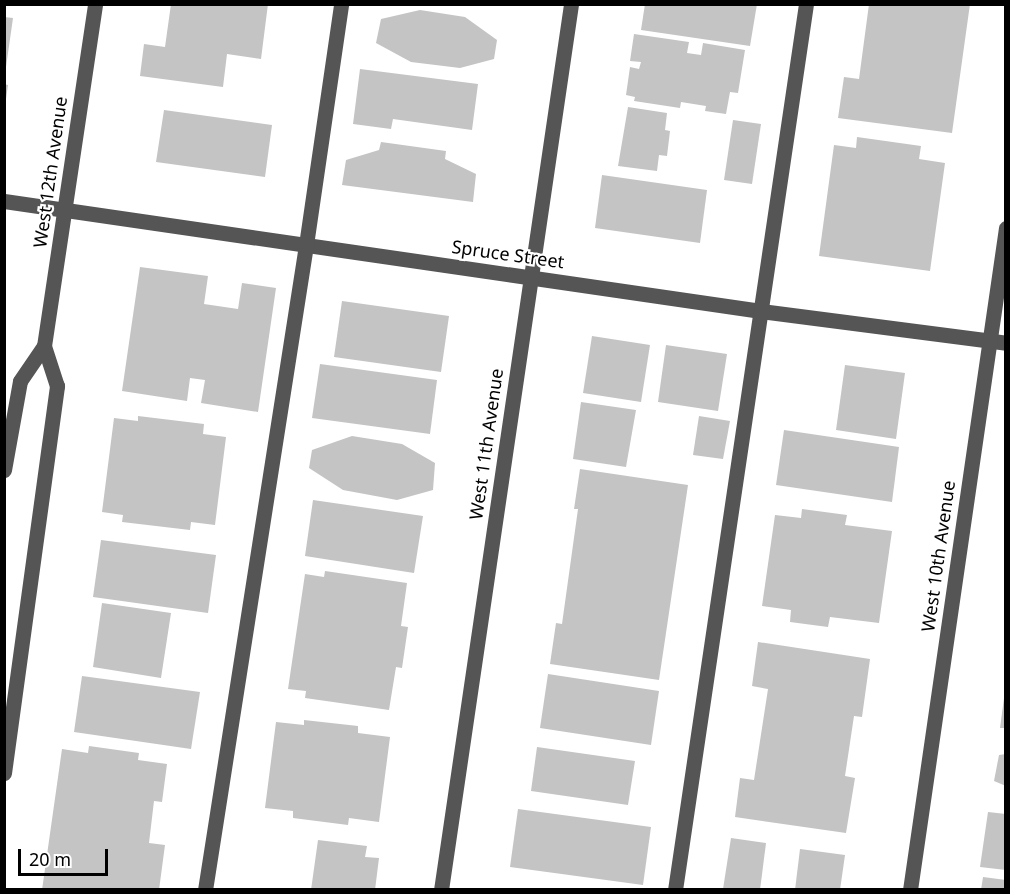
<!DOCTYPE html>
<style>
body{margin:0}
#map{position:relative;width:1010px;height:894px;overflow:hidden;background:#fff;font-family:"Noto Sans",sans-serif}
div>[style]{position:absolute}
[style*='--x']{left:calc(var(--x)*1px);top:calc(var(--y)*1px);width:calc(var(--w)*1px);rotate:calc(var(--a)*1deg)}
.building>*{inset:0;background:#c4c4c4}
.minor>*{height:15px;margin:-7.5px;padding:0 7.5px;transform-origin:7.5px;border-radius:7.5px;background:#555}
span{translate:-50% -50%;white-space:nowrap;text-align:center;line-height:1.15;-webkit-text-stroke:4.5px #fff;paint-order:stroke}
.street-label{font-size:18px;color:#000}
.frame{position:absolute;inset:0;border:6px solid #000;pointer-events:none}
.scale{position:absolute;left:18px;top:849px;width:90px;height:27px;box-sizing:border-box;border:3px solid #000;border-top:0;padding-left:8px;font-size:18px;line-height:21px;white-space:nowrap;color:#000;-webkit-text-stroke:4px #fff;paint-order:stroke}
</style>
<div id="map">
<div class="building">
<div style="clip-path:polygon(171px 4px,268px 4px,261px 59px,227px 54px,223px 87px,140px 76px,144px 44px,165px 47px)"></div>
<div style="clip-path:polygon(645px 4px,757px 4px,750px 46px,641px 30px)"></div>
<div style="clip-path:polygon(869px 4px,970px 4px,952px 133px,838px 118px,844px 77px,859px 79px)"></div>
<div style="clip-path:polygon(420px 10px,465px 17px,497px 40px,494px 59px,460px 68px,411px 62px,376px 43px,381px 19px)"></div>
<div style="clip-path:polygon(4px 17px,13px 18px,6px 67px,4px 67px)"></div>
<div style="clip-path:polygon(634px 34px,689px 42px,687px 53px,701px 55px,703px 43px,745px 50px,738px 93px,730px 92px,726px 114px,705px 111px,706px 106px,681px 102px,680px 108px,634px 101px,635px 97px,626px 95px,630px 67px,639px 69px,641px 62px,630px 61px)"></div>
<div style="clip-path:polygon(360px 69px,478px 84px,472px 130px,393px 119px,391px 129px,353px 124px)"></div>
<div style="clip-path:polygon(4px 84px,8px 85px,6px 99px,4px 99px)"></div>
<div style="clip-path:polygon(628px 107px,667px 113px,665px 130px,670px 131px,667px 156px,659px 155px,657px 171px,618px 166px)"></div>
<div style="clip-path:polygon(164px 110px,272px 125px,265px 177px,156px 162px)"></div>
<div style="clip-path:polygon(733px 120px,761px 124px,752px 184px,724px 180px)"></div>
<div style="clip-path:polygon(857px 137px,921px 146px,919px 159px,945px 163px,930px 271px,819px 256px,834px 145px,856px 148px)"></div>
<div style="clip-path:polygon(381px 142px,446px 151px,445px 159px,476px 174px,473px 202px,342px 185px,346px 160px,379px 150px)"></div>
<div style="clip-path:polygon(602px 175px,707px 190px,700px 243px,595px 228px)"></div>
<div style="clip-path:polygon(140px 267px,208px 276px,204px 304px,238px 309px,242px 283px,276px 288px,258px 412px,201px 403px,205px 380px,190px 378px,187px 401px,122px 391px)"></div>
<div style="clip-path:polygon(342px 301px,449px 316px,441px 372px,334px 357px)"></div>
<div style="clip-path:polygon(592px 336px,650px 345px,641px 402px,583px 393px)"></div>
<div style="clip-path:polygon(666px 345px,727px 354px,718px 411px,658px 402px)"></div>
<div style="clip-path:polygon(320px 364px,437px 380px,430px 434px,312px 418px)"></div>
<div style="clip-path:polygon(845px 365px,905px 373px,896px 439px,836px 430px)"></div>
<div style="clip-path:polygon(581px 402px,636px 410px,626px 467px,573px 459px)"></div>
<div style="clip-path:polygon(138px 416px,204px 424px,203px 434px,226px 437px,215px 525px,191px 522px,190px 530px,122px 522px,123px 515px,102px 512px,114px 418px,138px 421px)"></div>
<div style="clip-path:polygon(699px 416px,730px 421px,723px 459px,693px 455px)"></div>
<div style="clip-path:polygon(784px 430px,899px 447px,892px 502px,776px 485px)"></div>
<div style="clip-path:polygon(352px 436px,402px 444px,435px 463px,433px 490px,397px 500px,343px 490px,309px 468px,312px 450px)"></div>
<div style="clip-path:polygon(580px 469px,688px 485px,659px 680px,550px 664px,556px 623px,562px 624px,578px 509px,574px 509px)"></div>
<div style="clip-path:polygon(313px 500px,423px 516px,414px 573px,305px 556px)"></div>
<div style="clip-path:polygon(802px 509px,847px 515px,845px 525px,892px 531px,879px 623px,830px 617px,828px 627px,790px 622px,791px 610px,762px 606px,775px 515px,801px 518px)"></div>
<div style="clip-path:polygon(101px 540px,216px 555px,208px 613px,93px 597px)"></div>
<div style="clip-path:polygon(325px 571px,407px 583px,401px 626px,408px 627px,402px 668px,396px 667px,389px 710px,305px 698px,306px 691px,288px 689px,305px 574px,324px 577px)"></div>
<div style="clip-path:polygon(102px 603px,171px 613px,161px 678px,93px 667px)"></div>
<div style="clip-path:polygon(758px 642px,870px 659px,862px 717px,854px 716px,845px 776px,855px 778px,846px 833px,735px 817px,740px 778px,754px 780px,768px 689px,752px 686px)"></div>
<div style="clip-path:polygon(548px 674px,659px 691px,651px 745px,540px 728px)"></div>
<div style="clip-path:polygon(82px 676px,200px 692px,191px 749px,74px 732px)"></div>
<div style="clip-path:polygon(1004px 698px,1006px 698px,1006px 728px,1000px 728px)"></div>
<div style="clip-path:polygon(304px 720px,358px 726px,358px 733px,390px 737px,379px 822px,349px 818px,348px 825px,293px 818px,293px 811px,265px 808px,276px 722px,304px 725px)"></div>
<div style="clip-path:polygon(89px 746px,139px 753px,138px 760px,167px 764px,162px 802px,154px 801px,149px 843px,165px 845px,159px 890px,42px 890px,62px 749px,88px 753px)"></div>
<div style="clip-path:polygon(537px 747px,635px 761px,628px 805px,531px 791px)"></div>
<div style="clip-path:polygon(1006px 754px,1006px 786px,994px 781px,999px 755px)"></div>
<div style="clip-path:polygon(518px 809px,651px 827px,643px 885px,510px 867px)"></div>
<div style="clip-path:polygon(988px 812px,1006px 814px,1006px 870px,980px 867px)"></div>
<div style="clip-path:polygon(731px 838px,766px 843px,760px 890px,723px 889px)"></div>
<div style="clip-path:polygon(318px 840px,367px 846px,365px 857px,379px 858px,375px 890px,311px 890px)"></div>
<div style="clip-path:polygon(800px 849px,845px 855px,840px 890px,795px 890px)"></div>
<div style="clip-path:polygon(983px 877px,1006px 880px,1006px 890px,981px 890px)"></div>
</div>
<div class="minor">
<div style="--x:4;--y:201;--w:765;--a:8.27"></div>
<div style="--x:761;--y:311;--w:247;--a:7.4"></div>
<div style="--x:4;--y:470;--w:90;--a:-79.8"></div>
<div style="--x:20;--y:381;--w:42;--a:-55.6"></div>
<div style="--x:4;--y:773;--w:391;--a:-82.2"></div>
<div style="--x:57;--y:386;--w:42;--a:-108"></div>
<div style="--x:44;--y:346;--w:346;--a:-81.5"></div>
<div style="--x:205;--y:890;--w:653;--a:-81.1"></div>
<div style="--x:306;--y:245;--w:244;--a:-81.7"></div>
<div style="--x:441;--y:890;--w:895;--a:-81.65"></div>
<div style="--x:675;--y:890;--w:896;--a:-81.59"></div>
<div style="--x:910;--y:890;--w:669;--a:-81.75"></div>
</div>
<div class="street-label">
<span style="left:50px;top:172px;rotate:-82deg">West 12th Avenue</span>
<span style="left:508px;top:254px;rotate:8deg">Spruce Street</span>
<span style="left:486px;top:444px;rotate:-82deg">West 11th Avenue</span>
<span style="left:938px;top:556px;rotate:-82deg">West 10th Avenue</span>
</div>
<div class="frame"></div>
<div class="scale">20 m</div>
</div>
